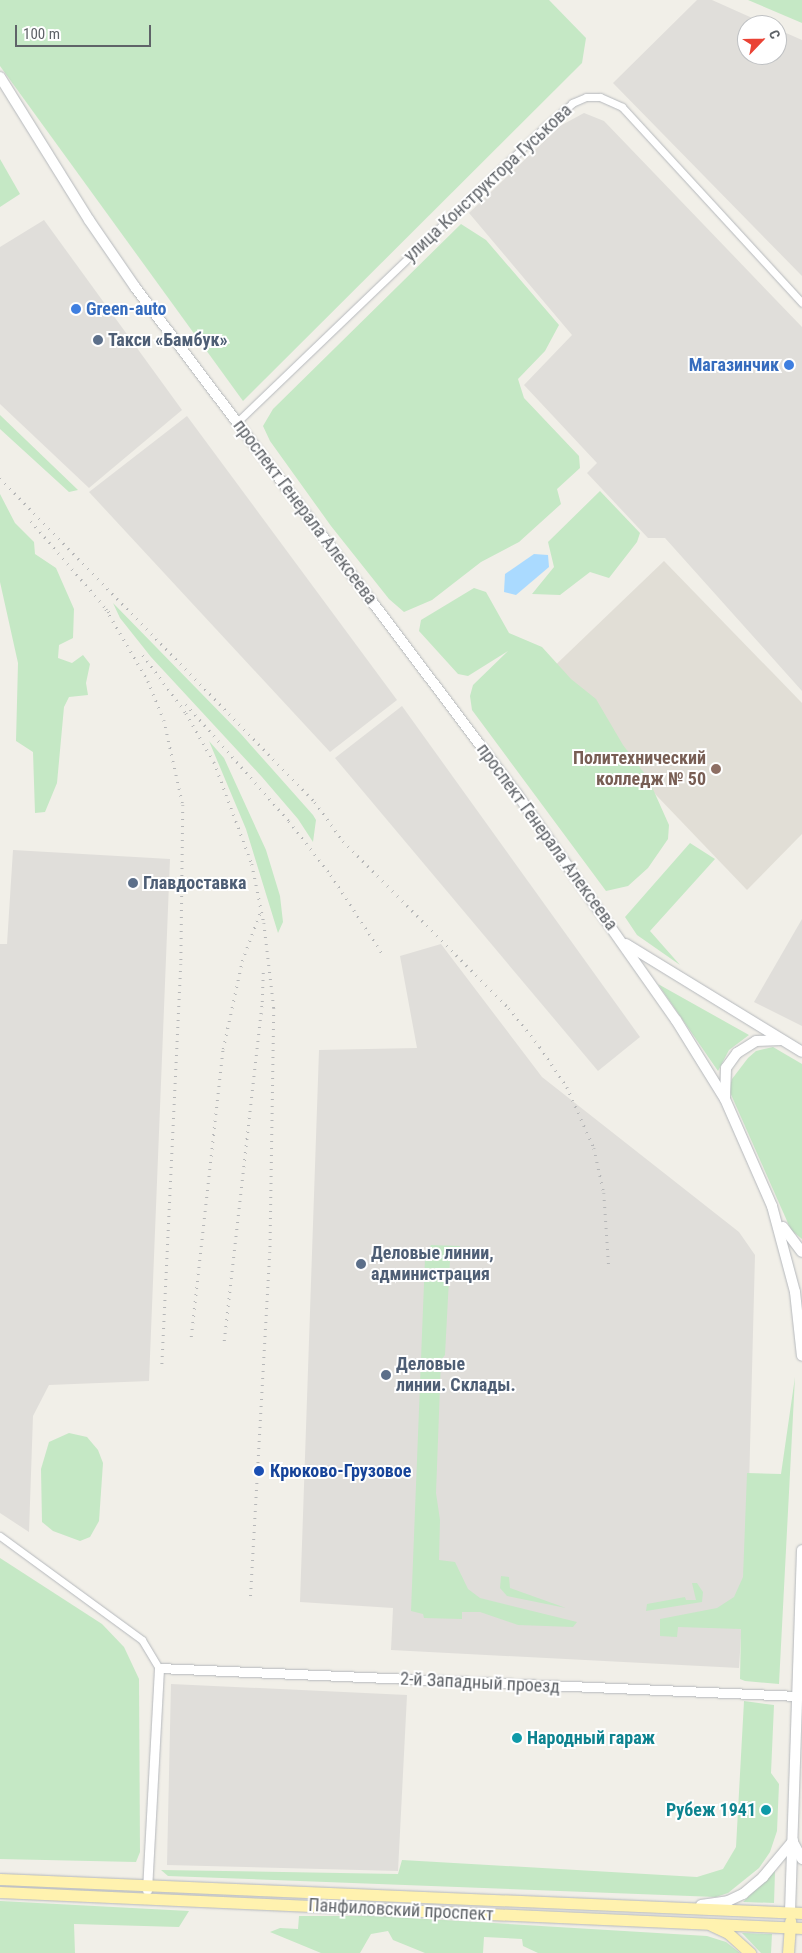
<!DOCTYPE html>
<meta charset="utf-8">
<style>
body{margin:0}
#map{position:relative;width:802px;height:1953px;overflow:hidden;background:#f1efe8;font-family:"Roboto Condensed",sans-serif}
div>[style]{position:absolute}
[style*='--x']{left:calc(var(--x)*1px);top:calc(var(--y)*1px);width:calc(var(--w)*1px);rotate:calc(var(--a)*1deg)}
.industrial>*{inset:0;background:#e0deda}
.education>*{inset:0;background:#e1ded6}
.green>*{inset:0;background:#c5e8c5}
.water>*{inset:0;background:#aadaff}
.roads{filter:drop-shadow(0 0 1px #b5b8bc) drop-shadow(0 0 1px #b5b8bc)}
.minor>*{height:7px;margin:-3.5px;padding:0 3.5px;transform-origin:3.5px;border-radius:3.5px;background:#fff}
.tertiary>*{height:9px;margin:-4.5px;padding:0 4.5px;transform-origin:4.5px;border-radius:4.5px;background:#fff}
.secondary>*{height:10px;margin:-5px;padding:0 5px;transform-origin:5px;border-radius:5px;background:#fff}
.primary>*{height:11px;margin:-5.5px;padding:0 5.5px;transform-origin:5.5px;border-radius:5.5px;background:#fff2af}
.rail>*{height:2.5px;margin-top:-1.25px;transform-origin:0;background:repeating-linear-gradient(90deg,#b6b7b8 0 1px,transparent 0 7px)}
.dots>*{width:14px;height:14px;translate:-50% -50%;box-sizing:border-box;border:2px solid #fff;border-radius:50%}
span{translate:-50% -50%;white-space:nowrap;text-align:center;line-height:1.15;-webkit-text-stroke:4px #fff;paint-order:stroke}
.street-label{font-size:18px;color:#5f6368}
.shop-label{font-size:18px;color:#366cbe;font-weight:700}
.left{translate:0 -50%;text-align:left}
.right{translate:-100% -50%;text-align:right}
.service-label{font-size:18px;color:#4e5e75;font-weight:700}
.education-label{font-size:18px;color:#785e54;font-weight:700}
.transit-label{font-size:18px;color:#164399;font-weight:700}
.culture-label{font-size:18px;color:#0d838f;font-weight:700}
.north{position:absolute;left:737px;top:15px;width:50px;height:50px;box-sizing:border-box;background:#fff;border:1px solid #bfc1c3;border-radius:50%;rotate:66deg;font-size:14px;font-weight:700;line-height:20px;text-align:center;color:#5f6368}
.north::after{content:'';display:block;margin:auto;width:18px;height:22px;background:#ea4335;clip-path:polygon(50% 0,100% 100%,50% 72%,0 100%)}
.scale{position:absolute;left:15px;top:25px;width:136px;height:22px;box-sizing:border-box;border:2px solid #5f6368;border-top:0;padding-left:6px;font-size:15px;line-height:18px;white-space:nowrap;color:#5f6368;-webkit-text-stroke:4px #fff;paint-order:stroke}
</style>
<div id="map">
<div class="industrial">
<div style="clip-path:polygon(697px 0,712px 0,768px 25px,747px 25px,747px 55px,777px 55px,777px 29px,802px 40px,802px 276px,613px 83px)"></div>
<div style="clip-path:polygon(584px 113px,604px 121px,802px 327px,802px 691px,665px 538px,648px 538px,587px 473px,597px 463px,524px 385px,572px 335px,469px 213px,560px 126px)"></div>
<div style="clip-path:polygon(44px 220px,182px 410px,89px 488px,0 404px,0 247px)"></div>
<div style="clip-path:polygon(187px 416px,397px 700px,330px 752px,89px 492px)"></div>
<div style="clip-path:polygon(402px 706px,640px 1037px,598px 1071px,335px 758px)"></div>
<div style="clip-path:polygon(13px 850px,170px 859px,149px 1381px,49px 1385px,33px 1416px,29px 1532px,0 1513px,0 944px,7px 944px)"></div>
<div style="clip-path:polygon(802px 919px,802px 1026px,754px 1002px)"></div>
<div style="clip-path:polygon(441px 944px,542px 1077px,739px 1232px,755px 1255px,748px 1525px,739px 1668px,391px 1650px,393px 1608px,300px 1602px,319px 1050px,417px 1048px,400px 956px)"></div>
<div style="clip-path:polygon(171px 1684px,407px 1695px,398px 1871px,167px 1865px)"></div>
</div>
<div class="education">
<div style="clip-path:polygon(664px 561px,802px 703px,802px 834px,747px 890px,543px 677px)"></div>
</div>
<div class="green">
<div style="clip-path:polygon(0 0,549px 0,586px 38px,582px 63px,243px 401px,0 66px)"></div>
<div style="clip-path:polygon(748px 0,802px 0,802px 23px)"></div>
<div style="clip-path:polygon(0 159px,20px 194px,0 207px)"></div>
<div style="clip-path:polygon(461px 224px,486px 240px,559px 325px,545px 351px,518px 379px,524px 398px,579px 456px,580px 468px,557px 489px,561px 504px,519px 542px,481px 562px,432px 600px,404px 612px,389px 599px,331px 526px,270px 441px,263px 426px,273px 409px)"></div>
<div style="clip-path:polygon(0 414px,0 415px,78px 490px,69px 492px,0 429px)"></div>
<div style="clip-path:polygon(600px 491px,640px 533px,637px 542px,609px 578px,590px 572px,560px 595px,532px 594px,554px 567px,548px 542px)"></div>
<div style="clip-path:polygon(0 494px,15px 523px,34px 542px,35px 554px,56px 568px,74px 609px,73px 638px,59px 645px,58px 658px,72px 663px,83px 655px,90px 664px,86px 683px,88px 695px,69px 697px,64px 707px,57px 783px,45px 812px,35px 813px,33px 752px,16px 741px,18px 663px,0 582px)"></div>
<div style="clip-path:polygon(474px 588px,486px 592px,509px 633px,542px 647px,571px 679px,596px 699px,623px 745px,648px 778px,669px 825px,668px 839px,648px 868px,628px 886px,606px 891px,472px 710px,470px 696px,473px 685px,508px 651px,468px 676px,458px 674px,419px 631px,421px 620px)"></div>
<div style="clip-path:polygon(113px 603px,241px 734px,313px 815px,316px 820px,313px 842px,298px 819px,262px 777px,151px 657px,120px 618px)"></div>
<div style="clip-path:polygon(209px 741px,224px 758px,266px 850px,280px 896px,283px 922px,278px 933px,246px 829px)"></div>
<div style="clip-path:polygon(690px 843px,715px 859px,650px 931px,680px 965px,637px 935px,625px 917px)"></div>
<div style="clip-path:polygon(658px 984px,749px 1035px,729px 1050px,718px 1071px)"></div>
<div style="clip-path:polygon(773px 1047px,802px 1064px,802px 1239px,791px 1230px,729px 1090px,732px 1079px,748px 1058px,756px 1051px)"></div>
<div style="clip-path:polygon(431px 1245px,460px 1246px,459px 1255px,450px 1260px,445px 1355px,441px 1360px,436px 1493px,440px 1520px,439px 1560px,455px 1562px,468px 1589px,480px 1598px,577px 1622px,573px 1627px,518px 1625px,480px 1612px,462px 1612px,462px 1619px,424px 1618px,423px 1614px,411px 1611px,425px 1258px)"></div>
<div style="clip-path:polygon(795px 1377px,779px 1684px,745px 1681px,740px 1679px,741px 1629px,678px 1627px,677px 1637px,660px 1636px,660px 1619px,717px 1608px,734px 1597px,743px 1577px,747px 1473px,781px 1474px)"></div>
<div style="clip-path:polygon(69px 1433px,87px 1437px,98px 1450px,103px 1463px,99px 1521px,90px 1537px,80px 1541px,53px 1531px,42px 1522px,41px 1469px,49px 1442px)"></div>
<div style="clip-path:polygon(0 1558px,102px 1624px,124px 1647px,139px 1679px,140px 1852px,136px 1862px,0 1859px)"></div>
<div style="clip-path:polygon(501px 1576px,509px 1577px,510px 1588px,566px 1608px,507px 1596px,500px 1588px)"></div>
<div style="clip-path:polygon(692px 1583px,697px 1583px,703px 1592px,702px 1602px,646px 1611px,647px 1604px,685px 1597px,686px 1600px,696px 1600px)"></div>
<div style="clip-path:polygon(744px 1701px,774px 1705px,771px 1773px,779px 1784px,777px 1831px,770px 1852px,759px 1868px,728px 1893px,716px 1897px,168px 1876px,161px 1870px,398px 1874px,402px 1860px,697px 1877px,723px 1869px,736px 1847px)"></div>
<div style="clip-path:polygon(775px 1871px,774px 1903px,743px 1902px)"></div>
<div style="clip-path:polygon(0 1901px,189px 1911px,179px 1927px,74px 1924px,75px 1953px,0 1953px)"></div>
<div style="clip-path:polygon(299px 1916px,378px 1916px,707px 1936px,726px 1942px,740px 1953px,538px 1953px,523px 1946px,522px 1939px,484px 1937px,483px 1953px,425px 1953px,393px 1940px,388px 1931px,371px 1934px,360px 1953px,321px 1953px,270px 1932px,280px 1928px,298px 1929px)"></div>
<div style="clip-path:polygon(742px 1933px,772px 1934px,771px 1953px,761px 1953px)"></div>
</div>
<div class="water">
<div style="clip-path:polygon(534px 554px,548px 555px,549px 567px,516px 595px,504px 592px,505px 574px)"></div>
</div>
<div class="roads">
<div class="minor">
<div style="--x:237;--y:422;--w:428;--a:-43.8"></div>
<div style="--x:546;--y:126;--w:35;--a:-41"></div>
<div style="--x:572;--y:103;--w:15;--a:-23"></div>
<div style="--x:586;--y:97;--w:14;--a:0"></div>
<div style="--x:600;--y:97;--w:24;--a:24"></div>
<div style="--x:622;--y:107;--w:266;--a:47.4"></div>
<div style="--x:0;--y:1536;--w:176;--a:36.2"></div>
<div style="--x:142;--y:1640;--w:33;--a:59"></div>
</div>
<div class="tertiary">
<div style="--x:147;--y:1890;--w:222;--a:-86.9"></div>
<div style="--x:159;--y:1668;--w:640;--a:2.51"></div>
</div>
<div class="secondary">
<div style="--x:0;--y:77;--w:168;--a:58.1"></div>
<div style="--x:89;--y:220;--w:81;--a:55.5"></div>
<div style="--x:135;--y:287;--w:635;--a:53"></div>
<div style="--x:517;--y:794;--w:276;--a:54.9"></div>
<div style="--x:676;--y:1020;--w:93;--a:58.2"></div>
<div style="--x:725;--y:1099;--w:117;--a:66.3"></div>
<div style="--x:772;--y:1206;--w:89;--a:75"></div>
<div style="--x:795;--y:1292;--w:64;--a:83.8"></div>
<div style="--x:626;--y:944;--w:206;--a:31.5"></div>
<div style="--x:725;--y:1097;--w:29;--a:-88"></div>
<div style="--x:726;--y:1068;--w:19;--a:-54"></div>
<div style="--x:737;--y:1053;--w:22;--a:-32"></div>
<div style="--x:756;--y:1041;--w:25;--a:-2"></div>
<div style="--x:783;--y:1227;--w:31;--a:53"></div>
<div style="--x:794;--y:1844;--w:17;--a:62"></div>
<div style="--x:701;--y:1905;--w:27;--a:-8"></div>
<div style="--x:728;--y:1901;--w:17;--a:-25"></div>
<div style="--x:743;--y:1894;--w:26;--a:-40"></div>
<div style="--x:763;--y:1877;--w:47;--a:-50.2"></div>
<div style="--x:790;--y:1912;--w:362;--a:-88.1"></div>
</div>
<div class="primary">
<div style="--x:0;--y:1879;--w:803;--a:2.43"></div>
<div style="--x:0;--y:1892;--w:803;--a:2.57"></div>
<div style="--x:711;--y:1925;--w:19;--a:25"></div>
<div style="--x:728;--y:1933;--w:30;--a:42"></div>
<div style="--x:788;--y:1953;--w:32;--a:-86"></div>
</div>
</div>
<div class="rail">
<div style="--x:0;--y:478;--w:452;--a:45.8"></div>
<div style="--x:315;--y:802;--w:48;--a:54.3"></div>
<div style="--x:343;--y:841;--w:235;--a:45.2"></div>
<div style="--x:509;--y:1008;--w:50;--a:51.5"></div>
<div style="--x:540;--y:1047;--w:48;--a:56"></div>
<div style="--x:567;--y:1087;--w:67;--a:66.1"></div>
<div style="--x:594;--y:1148;--w:46;--a:77.5"></div>
<div style="--x:604;--y:1193;--w:76;--a:86.2"></div>
<div style="--x:31;--y:521;--w:123;--a:49.3"></div>
<div style="--x:106;--y:609;--w:83;--a:59.7"></div>
<div style="--x:148;--y:681;--w:42;--a:67.7"></div>
<div style="--x:164;--y:720;--w:87;--a:77.4"></div>
<div style="--x:183;--y:805;--w:159;--a:90.7"></div>
<div style="--x:181;--y:964;--w:404;--a:92.7"></div>
<div style="--x:143;--y:655;--w:72;--a:53.4"></div>
<div style="--x:186;--y:713;--w:56;--a:60.3"></div>
<div style="--x:214;--y:762;--w:109;--a:69.6"></div>
<div style="--x:252;--y:864;--w:60;--a:78.5"></div>
<div style="--x:264;--y:923;--w:86;--a:83.3"></div>
<div style="--x:274;--y:1008;--w:244;--a:90.9"></div>
<div style="--x:270;--y:1252;--w:345;--a:93.2"></div>
<div style="--x:186;--y:704;--w:156;--a:48.6"></div>
<div style="--x:289;--y:821;--w:68;--a:52.1"></div>
<div style="--x:331;--y:875;--w:93;--a:56.8"></div>
<div style="--x:191;--y:1337;--w:290;--a:-83.7"></div>
<div style="--x:223;--y:1049;--w:90;--a:-77.8"></div>
<div style="--x:242;--y:961;--w:54;--a:-69.6"></div>
<div style="--x:224;--y:1341;--w:341;--a:-83.6"></div>
<div style="--x:262;--y:1002;--w:34;--a:-88"></div>
</div>
<div class="dots">
<div style="left:76px;top:309px;background:#3f7fe0"></div>
<div style="left:98px;top:340px;background:#5c6f8a"></div>
<div style="left:789px;top:365px;background:#3f7fe0"></div>
<div style="left:716px;top:769px;background:#8d6e63"></div>
<div style="left:133px;top:883px;background:#5c6f8a"></div>
<div style="left:361px;top:1264px;background:#5c6f8a"></div>
<div style="left:386px;top:1375px;background:#5c6f8a"></div>
<div style="left:259px;top:1471px;background:#1a4fb4"></div>
<div style="left:517px;top:1738px;background:#0f9aa8"></div>
<div style="left:766px;top:1810px;background:#0f9aa8"></div>
</div>
<div class="street-label">
<span style="left:488px;top:183px;rotate:-43deg">улица Конструктора Гуськова</span>
<span style="left:305px;top:512px;rotate:53deg">проспект Генерала Алексеева</span>
<span style="left:547px;top:837px;rotate:54deg">проспект Генерала Алексеева</span>
<span style="left:480px;top:1683px;rotate:3deg">2-й Западный проезд</span>
<span style="left:401px;top:1910px;rotate:3deg">Панфиловский проспект</span>
</div>
<div class="shop-label">
<span class="left" style="left:86px;top:309px">Green-auto</span>
<span class="right" style="left:779px;top:365px">Магазинчик</span>
</div>
<div class="service-label">
<span class="left" style="left:108px;top:340px">Такси «Бамбук»</span>
<span class="left" style="left:143px;top:883px">Главдоставка</span>
<span class="left" style="left:371px;top:1264px">Деловые линии,<br>администрация</span>
<span class="left" style="left:396px;top:1375px">Деловые<br>линии. Склады.</span>
</div>
<div class="education-label">
<span class="right" style="left:706px;top:769px">Политехнический<br>колледж № 50</span>
</div>
<div class="transit-label">
<span class="left" style="left:270px;top:1471px">Крюково-Грузовое</span>
</div>
<div class="culture-label">
<span class="left" style="left:527px;top:1738px">Народный гараж</span>
<span class="right" style="left:756px;top:1810px">Рубеж 1941</span>
</div>
<div class="north">С</div>
<div class="scale">100 m</div>
</div>
